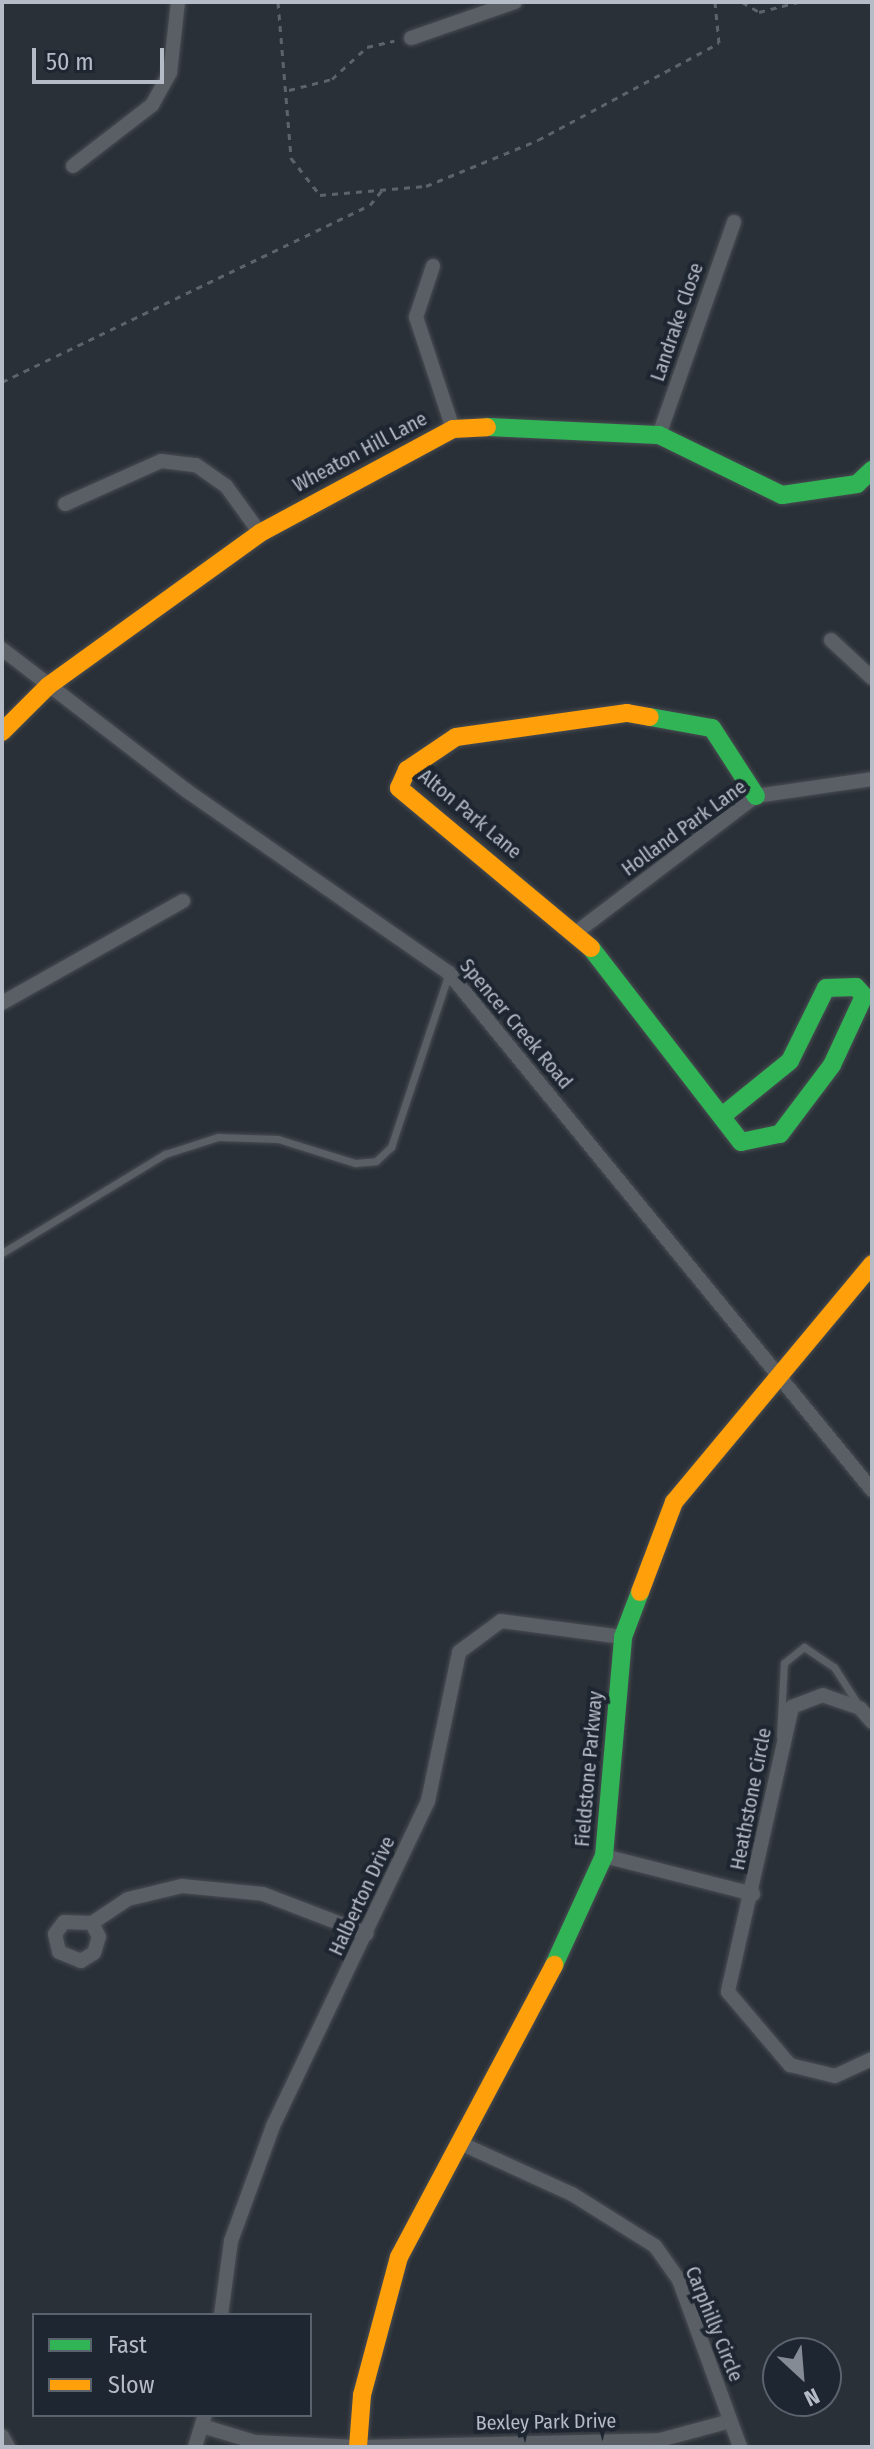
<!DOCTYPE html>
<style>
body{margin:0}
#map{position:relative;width:874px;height:2449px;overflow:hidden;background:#2a3037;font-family:"Fira Sans Condensed",sans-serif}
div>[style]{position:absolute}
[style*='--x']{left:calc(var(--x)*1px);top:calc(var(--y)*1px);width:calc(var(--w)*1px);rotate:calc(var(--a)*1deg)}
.path>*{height:3px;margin-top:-1.5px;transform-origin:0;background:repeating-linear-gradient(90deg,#5d6369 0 6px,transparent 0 12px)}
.roads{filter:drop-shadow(0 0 2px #484c52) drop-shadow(0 0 2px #484c52)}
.lane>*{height:7px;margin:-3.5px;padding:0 3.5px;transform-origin:3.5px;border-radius:3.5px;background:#5a5e65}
.street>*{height:14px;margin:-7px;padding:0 7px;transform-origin:7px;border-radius:7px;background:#5a5e65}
.fast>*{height:18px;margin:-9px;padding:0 9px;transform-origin:9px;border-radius:9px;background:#30b455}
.slow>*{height:18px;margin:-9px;padding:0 9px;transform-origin:9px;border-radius:9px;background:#ff9f0a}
span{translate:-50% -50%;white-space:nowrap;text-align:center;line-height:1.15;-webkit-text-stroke:8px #1e2631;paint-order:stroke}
.street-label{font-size:20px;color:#b5bcc8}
.frame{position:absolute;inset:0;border:4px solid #b5bcc8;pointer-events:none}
.legend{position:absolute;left:32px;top:2313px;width:280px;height:104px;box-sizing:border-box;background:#1e2631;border:2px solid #5a626d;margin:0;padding:10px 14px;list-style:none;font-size:24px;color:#b5bcc8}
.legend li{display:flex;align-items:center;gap:16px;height:40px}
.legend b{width:40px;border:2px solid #5a626d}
.north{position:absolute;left:762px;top:2337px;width:80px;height:80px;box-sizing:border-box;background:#1e2631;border:2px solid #5a626d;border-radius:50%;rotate:154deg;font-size:22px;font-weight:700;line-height:32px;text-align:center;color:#b5bcc8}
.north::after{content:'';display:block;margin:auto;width:28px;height:36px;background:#848b95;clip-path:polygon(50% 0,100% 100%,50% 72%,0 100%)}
.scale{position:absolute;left:32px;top:48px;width:132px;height:36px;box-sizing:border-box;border:4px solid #b5bcc8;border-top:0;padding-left:10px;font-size:24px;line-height:28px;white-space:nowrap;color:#b5bcc8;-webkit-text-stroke:6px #1e2631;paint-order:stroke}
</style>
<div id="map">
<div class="path">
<div style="--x:278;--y:2;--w:157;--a:85.2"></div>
<div style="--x:291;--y:158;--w:47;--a:51.9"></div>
<div style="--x:320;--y:195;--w:106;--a:-4.9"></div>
<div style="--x:426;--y:186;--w:121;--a:-22.3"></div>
<div style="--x:538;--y:140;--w:205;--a:-28.2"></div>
<div style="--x:719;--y:43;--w:41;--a:-95.6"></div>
<div style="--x:742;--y:2;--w:20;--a:30"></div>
<div style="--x:759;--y:12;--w:40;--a:-14.4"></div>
<div style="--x:289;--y:90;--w:44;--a:-14.3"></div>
<div style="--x:332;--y:79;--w:47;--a:-42.4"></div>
<div style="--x:367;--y:47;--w:28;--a:-13"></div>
<div style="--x:2;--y:382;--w:408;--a:-25.7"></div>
<div style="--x:370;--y:205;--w:19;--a:-51"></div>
</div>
<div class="roads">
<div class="lane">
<div style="--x:2;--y:1253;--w:191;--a:-31.3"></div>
<div style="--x:165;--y:1154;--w:56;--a:-17.8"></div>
<div style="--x:218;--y:1137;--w:60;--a:1.9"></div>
<div style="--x:278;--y:1139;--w:81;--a:17.3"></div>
<div style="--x:355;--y:1163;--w:21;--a:-5"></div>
<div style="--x:376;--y:1161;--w:21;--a:-43"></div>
<div style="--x:391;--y:1147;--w:183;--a:-71.6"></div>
<div style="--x:780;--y:1736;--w:73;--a:-86.9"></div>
<div style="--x:784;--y:1663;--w:26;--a:-39"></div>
<div style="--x:804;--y:1647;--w:36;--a:34"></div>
<div style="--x:834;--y:1667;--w:46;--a:57.3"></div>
</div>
<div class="street">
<div style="--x:411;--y:38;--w:110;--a:-19.1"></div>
<div style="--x:73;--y:166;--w:100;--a:-37.7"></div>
<div style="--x:152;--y:105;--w:37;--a:-61"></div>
<div style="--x:170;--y:73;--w:71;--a:-83.6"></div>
<div style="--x:433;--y:266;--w:54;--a:108.4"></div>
<div style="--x:416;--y:317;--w:118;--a:71.7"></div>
<div style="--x:659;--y:435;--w:226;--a:-70.6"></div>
<div style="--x:65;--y:504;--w:105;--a:-24.1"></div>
<div style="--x:161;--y:461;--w:35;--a:7"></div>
<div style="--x:196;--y:465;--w:37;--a:35"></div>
<div style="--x:226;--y:486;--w:58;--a:54.1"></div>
<div style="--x:831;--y:640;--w:56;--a:42.8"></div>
<div style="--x:2;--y:649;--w:233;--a:37.5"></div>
<div style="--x:187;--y:791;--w:319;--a:34.8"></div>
<div style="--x:449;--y:973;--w:668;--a:50.71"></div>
<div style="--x:578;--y:931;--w:223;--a:-37.2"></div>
<div style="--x:756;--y:796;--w:117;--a:-8.3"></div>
<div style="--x:2;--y:1003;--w:208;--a:-29.4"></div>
<div style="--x:872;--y:1722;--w:18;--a:-131"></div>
<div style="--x:860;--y:1708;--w:39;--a:-161"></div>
<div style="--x:823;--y:1695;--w:33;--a:159"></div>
<div style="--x:792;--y:1707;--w:292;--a:102.7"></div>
<div style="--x:728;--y:1992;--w:96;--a:49.7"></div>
<div style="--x:790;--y:2065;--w:46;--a:13.7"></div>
<div style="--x:835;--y:2076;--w:41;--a:-24.7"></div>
<div style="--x:604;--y:1856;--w:154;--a:14.3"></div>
<div style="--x:92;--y:1923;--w:28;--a:-178"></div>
<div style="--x:64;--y:1922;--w:15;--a:127"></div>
<div style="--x:55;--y:1934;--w:18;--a:77"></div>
<div style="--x:59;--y:1952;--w:24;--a:22"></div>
<div style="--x:81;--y:1961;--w:15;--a:-32"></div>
<div style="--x:94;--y:1953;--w:17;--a:-73"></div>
<div style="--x:99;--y:1937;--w:16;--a:-117"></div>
<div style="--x:92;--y:1923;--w:43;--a:-33.7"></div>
<div style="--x:128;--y:1899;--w:56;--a:-13.5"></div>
<div style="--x:182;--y:1886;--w:81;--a:5.6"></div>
<div style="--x:263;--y:1894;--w:111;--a:21"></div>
<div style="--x:460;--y:2143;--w:123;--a:24.5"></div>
<div style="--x:572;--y:2194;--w:98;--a:32.1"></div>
<div style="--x:655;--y:2246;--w:42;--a:54.8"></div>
<div style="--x:679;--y:2280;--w:178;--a:69.9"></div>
<div style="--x:221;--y:2315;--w:75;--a:-82.3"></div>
<div style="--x:231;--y:2241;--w:122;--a:-69.9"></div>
<div style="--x:273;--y:2126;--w:360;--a:-64.5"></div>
<div style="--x:428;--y:1801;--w:152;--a:-78.2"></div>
<div style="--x:459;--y:1652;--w:52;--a:-36.4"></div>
<div style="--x:501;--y:1621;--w:123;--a:7.5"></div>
<div style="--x:202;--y:2426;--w:55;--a:16.8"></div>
<div style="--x:255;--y:2442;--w:102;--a:2.8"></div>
<div style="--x:2;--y:2436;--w:13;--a:61"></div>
<div style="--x:195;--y:2447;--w:34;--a:-73"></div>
<div style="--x:359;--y:2447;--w:301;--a:-1.3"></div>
<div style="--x:660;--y:2440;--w:73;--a:-15"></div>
</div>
<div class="fast">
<div style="--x:487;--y:427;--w:172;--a:2.7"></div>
<div style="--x:659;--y:435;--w:137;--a:26"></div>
<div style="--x:782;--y:495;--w:76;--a:-8.3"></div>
<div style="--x:857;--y:484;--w:21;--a:-43"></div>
<div style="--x:650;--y:717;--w:63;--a:10.1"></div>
<div style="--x:712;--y:728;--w:81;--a:57.1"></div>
<div style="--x:591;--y:948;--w:245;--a:52.3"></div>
<div style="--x:741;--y:1142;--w:40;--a:-12"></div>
<div style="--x:780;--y:1134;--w:86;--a:-53"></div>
<div style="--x:832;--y:1065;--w:76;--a:-65.1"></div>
<div style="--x:864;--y:996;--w:12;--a:-132"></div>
<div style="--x:856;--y:987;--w:30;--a:178"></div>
<div style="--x:826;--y:988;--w:81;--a:116.3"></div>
<div style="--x:790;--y:1061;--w:87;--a:141"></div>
<div style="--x:554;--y:1965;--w:120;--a:-65.4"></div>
<div style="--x:604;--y:1856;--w:220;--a:-85"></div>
<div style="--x:623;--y:1637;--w:48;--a:-69.3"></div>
</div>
<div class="slow">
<div style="--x:2;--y:732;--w:65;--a:-45"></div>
<div style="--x:48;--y:686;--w:261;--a:-35.8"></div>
<div style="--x:260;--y:533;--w:219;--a:-28.3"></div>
<div style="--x:453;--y:429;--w:34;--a:-3"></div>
<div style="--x:591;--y:948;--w:250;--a:-140.2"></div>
<div style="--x:399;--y:788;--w:20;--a:-66"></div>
<div style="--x:407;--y:770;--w:59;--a:-34"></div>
<div style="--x:456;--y:737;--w:173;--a:-8"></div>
<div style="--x:627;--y:713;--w:23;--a:10"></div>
<div style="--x:640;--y:1592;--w:96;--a:-69.3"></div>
<div style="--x:674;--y:1502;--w:310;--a:-50.2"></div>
<div style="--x:358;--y:2447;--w:52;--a:-85.6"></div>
<div style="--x:362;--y:2395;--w:143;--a:-75"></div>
<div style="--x:399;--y:2257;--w:331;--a:-62"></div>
</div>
</div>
<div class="street-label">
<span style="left:677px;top:322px;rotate:-71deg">Landrake Close</span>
<span style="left:360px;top:452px;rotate:-28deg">Wheaton Hill Lane</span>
<span style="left:470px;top:814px;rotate:40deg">Alton Park Lane</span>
<span style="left:684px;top:828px;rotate:-36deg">Holland Park Lane</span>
<span style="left:516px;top:1024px;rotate:50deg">Spencer Creek Road</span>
<span style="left:589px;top:1769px;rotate:-85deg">Fieldstone Parkway</span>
<span style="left:751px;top:1799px;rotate:-79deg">Heathstone Circle</span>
<span style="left:362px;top:1896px;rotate:-65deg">Halberton Drive</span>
<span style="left:714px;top:2324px;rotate:68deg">Carphilly Circle</span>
<span style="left:546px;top:2422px;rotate:-1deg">Bexley Park Drive</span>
</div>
<div class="frame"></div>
<ul class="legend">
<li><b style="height:10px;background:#30b455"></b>Fast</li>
<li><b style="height:10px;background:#ff9f0a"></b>Slow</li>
</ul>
<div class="north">N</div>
<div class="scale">50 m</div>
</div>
